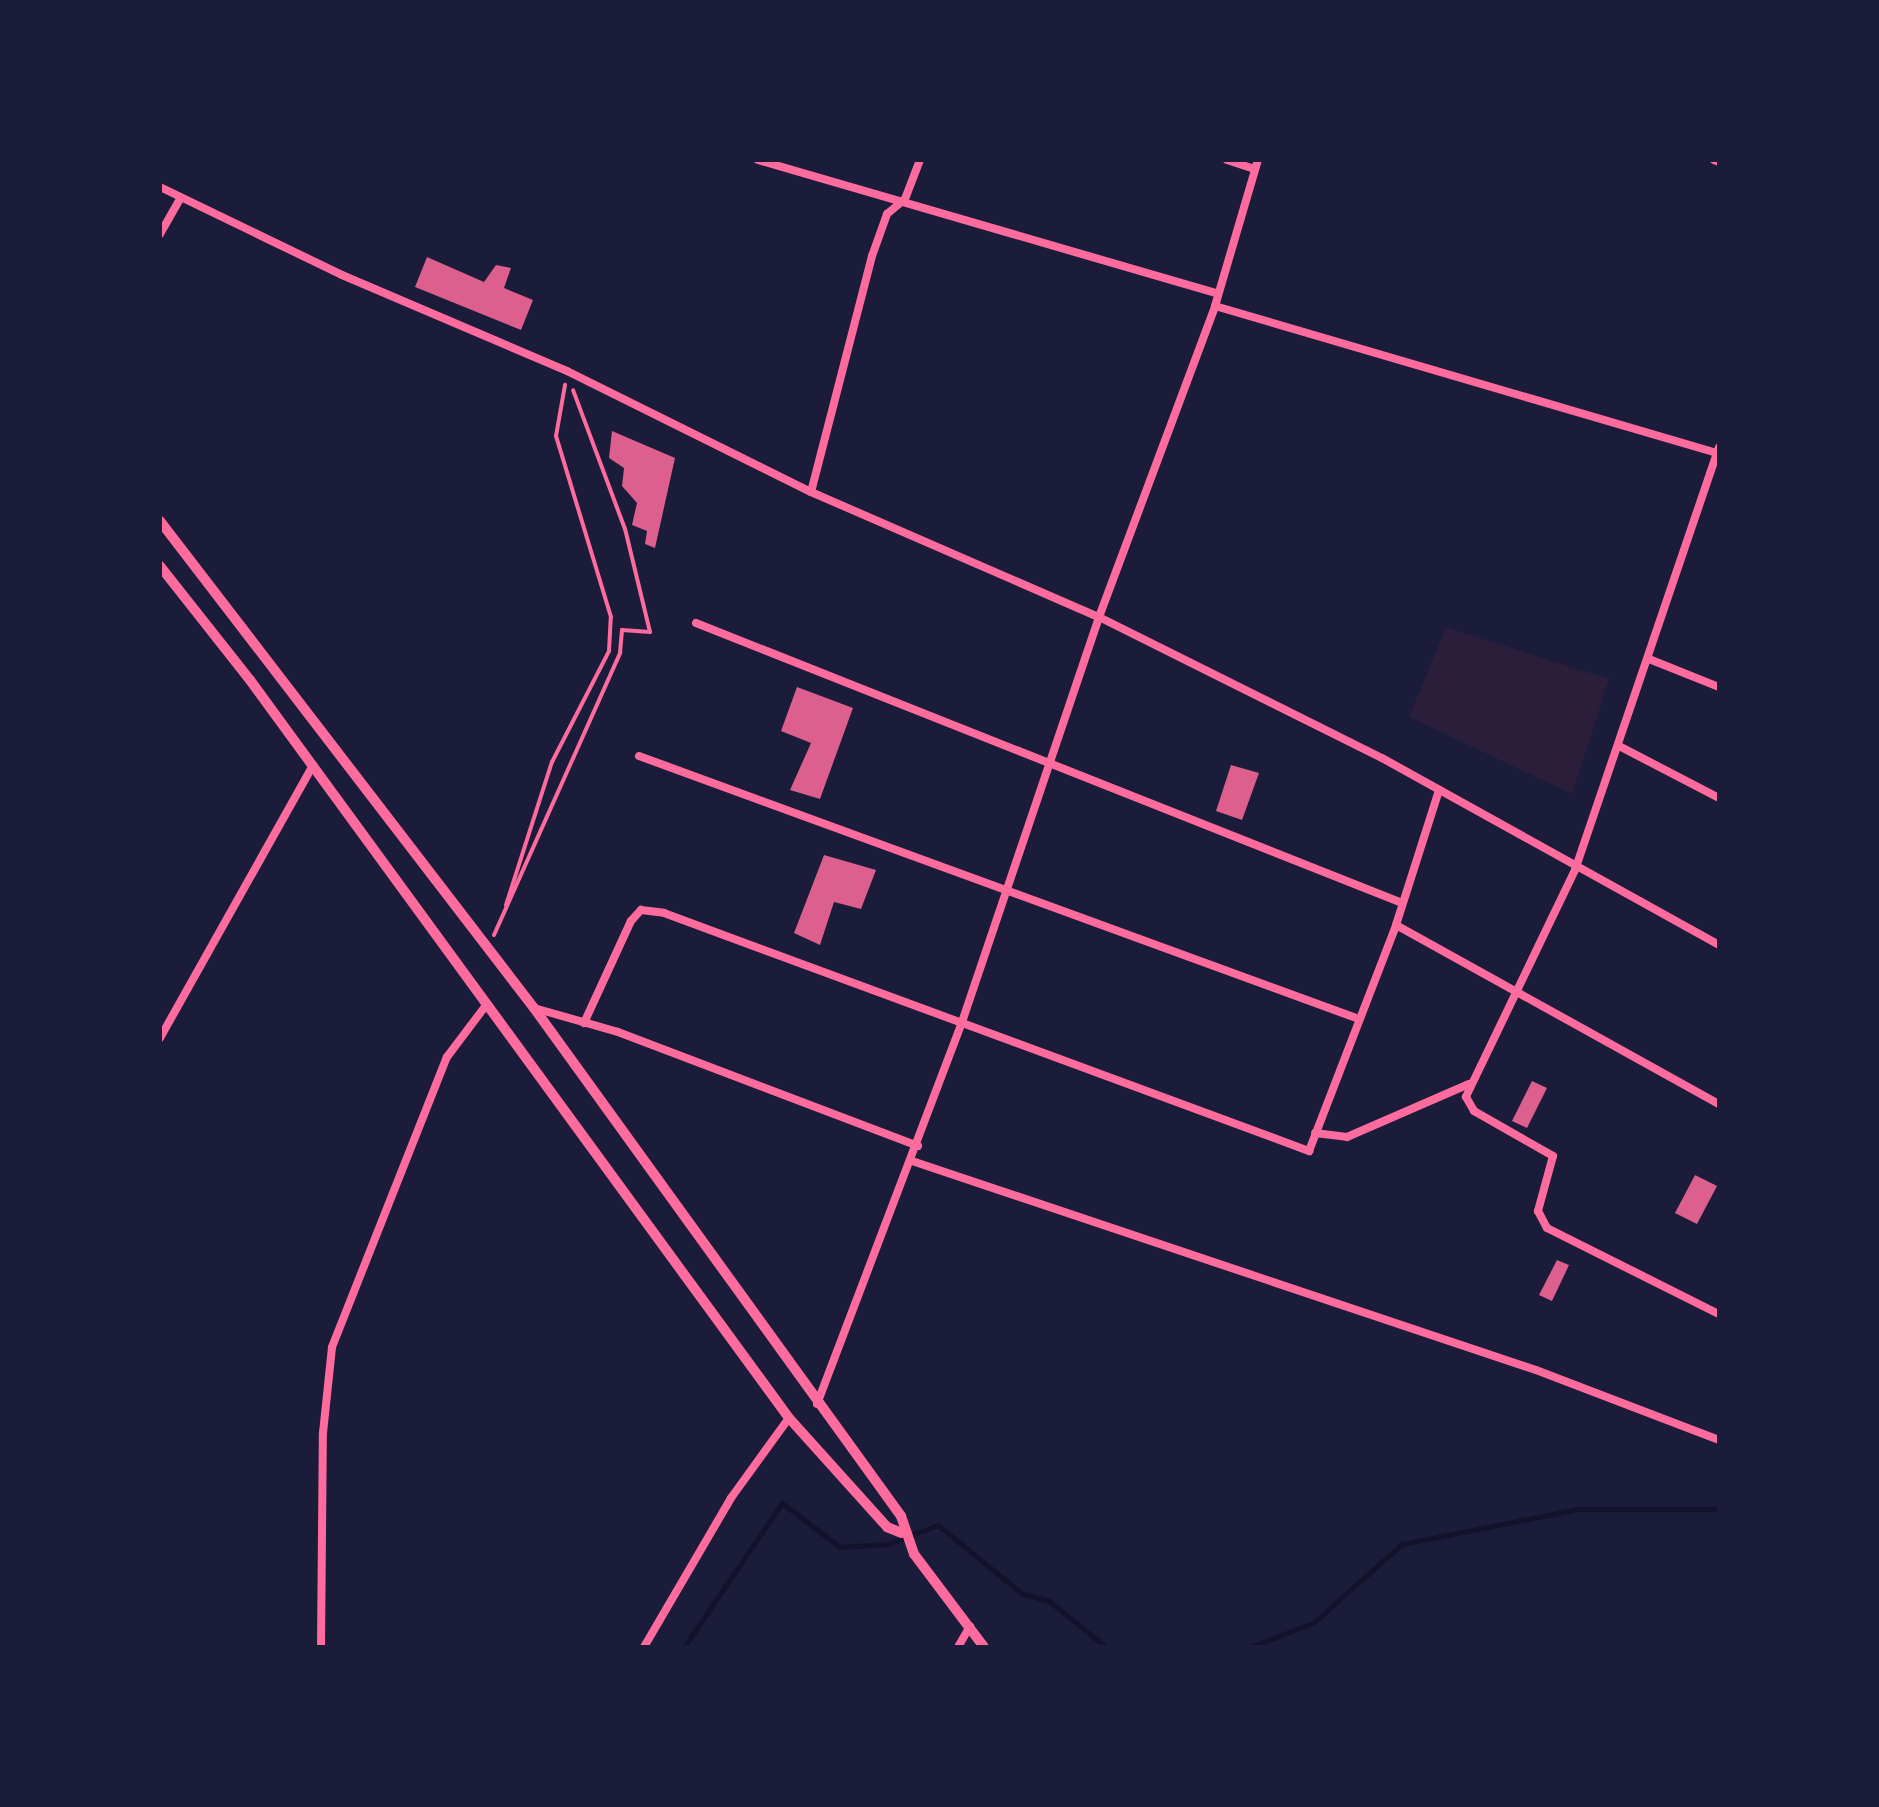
<!DOCTYPE html>
<style>
body{margin:0}
#map{position:relative;width:1879px;height:1807px;overflow:hidden;background:#1b1b3a;font-family:"IBM Plex Sans",sans-serif}
div>[style]{position:absolute}
[style*='--x']{left:calc(var(--x)*1px);top:calc(var(--y)*1px);width:calc(var(--w)*1px);rotate:calc(var(--a)*1deg)}
.green>*{inset:0;background:#2a1e3b}
.stream>*{height:5px;margin:-2.5px;padding:0 2.5px;transform-origin:2.5px;border-radius:2.5px;background:#12122b}
.building>*{inset:0;background:#dd5f8e}
.path>*{height:4px;margin:-2px;padding:0 2px;transform-origin:2px;border-radius:2px;background:#ff6b9d}
.minor>*{height:8px;margin:-4px;padding:0 4px;transform-origin:4px;border-radius:4px;background:#ff6b9d}
.tertiary>*{height:10px;margin:-5px;padding:0 5px;transform-origin:5px;border-radius:5px;background:#ff6b9d}
span{translate:-50% -50%;white-space:nowrap;text-align:center;line-height:1.15;-webkit-text-stroke:9px #1b1b3a;paint-order:stroke}
.frame{position:absolute;inset:0;border:162px solid #1b1b3a;pointer-events:none}
</style>
<div id="map">
<div class="green">
<div style="clip-path:polygon(1446px 627px,1609px 679px,1572px 794px,1409px 717px)"></div>
</div>
<div class="stream">
<div style="--x:684;--y:1647;--w:174;--a:-55.8"></div>
<div style="--x:782;--y:1503;--w:73;--a:37.2"></div>
<div style="--x:840;--y:1547;--w:48;--a:-3.6"></div>
<div style="--x:888;--y:1544;--w:53;--a:-20.8"></div>
<div style="--x:938;--y:1525;--w:107;--a:39.3"></div>
<div style="--x:1021;--y:1593;--w:29;--a:16"></div>
<div style="--x:1049;--y:1601;--w:73;--a:38.9"></div>
<div style="--x:1250;--y:1647;--w:67;--a:-20.9"></div>
<div style="--x:1313;--y:1623;--w:119;--a:-41.6"></div>
<div style="--x:1402;--y:1544;--w:180;--a:-11.2"></div>
<div style="--x:1579;--y:1509;--w:140;--a:0"></div>
</div>
<div class="building">
<div style="clip-path:polygon(427px 257px,484px 282px,496px 265px,511px 268px,504px 288px,533px 300px,521px 330px,415px 287px)"></div>
<div style="clip-path:polygon(612px 431px,675px 458px,655px 548px,645px 544px,647px 531px,632px 525px,637px 503px,622px 486px,624px 468px,609px 458px)"></div>
<div style="clip-path:polygon(797px 687px,853px 708px,820px 799px,790px 790px,811px 743px,781px 731px)"></div>
<div style="clip-path:polygon(1231px 765px,1259px 773px,1242px 820px,1216px 811px)"></div>
<div style="clip-path:polygon(824px 855px,876px 870px,861px 909px,834px 902px,820px 945px,794px 933px)"></div>
<div style="clip-path:polygon(1532px 1081px,1547px 1088px,1527px 1128px,1512px 1121px)"></div>
<div style="clip-path:polygon(1695px 1175px,1717px 1186px,1697px 1224px,1675px 1213px)"></div>
<div style="clip-path:polygon(1557px 1260px,1569px 1265px,1552px 1301px,1539px 1295px)"></div>
</div>
<div class="path">
<div style="--x:506;--y:905;--w:150;--a:-72.2"></div>
<div style="--x:552;--y:762;--w:125;--a:-62.8"></div>
<div style="--x:609;--y:651;--w:34;--a:-87"></div>
<div style="--x:611;--y:617;--w:189;--a:-106.9"></div>
<div style="--x:556;--y:436;--w:52;--a:-80"></div>
<div style="--x:494;--y:935;--w:309;--a:-65.9"></div>
<div style="--x:620;--y:653;--w:23;--a:-85"></div>
<div style="--x:622;--y:630;--w:28;--a:4"></div>
<div style="--x:650;--y:632;--w:106;--a:-103.6"></div>
<div style="--x:625;--y:529;--w:148;--a:-110.5"></div>
</div>
<div class="minor">
<div style="--x:758;--y:160;--w:479;--a:16.2"></div>
<div style="--x:1227;--y:160;--w:29;--a:18"></div>
<div style="--x:1714;--y:160;--w:5;--a:22"></div>
<div style="--x:160;--y:187;--w:202;--a:25.8"></div>
<div style="--x:342;--y:275;--w:245;--a:23.1"></div>
<div style="--x:567;--y:371;--w:272;--a:26.4"></div>
<div style="--x:811;--y:492;--w:314;--a:23.5"></div>
<div style="--x:1099;--y:617;--w:316;--a:26.5"></div>
<div style="--x:1382;--y:758;--w:385;--a:29"></div>
<div style="--x:160;--y:234;--w:40;--a:-60.3"></div>
<div style="--x:1215;--y:306;--w:523;--a:16.32"></div>
<div style="--x:1719;--y:447;--w:445;--a:108.8"></div>
<div style="--x:1576;--y:868;--w:254;--a:115.7"></div>
<div style="--x:1466;--y:1097;--w:16;--a:60"></div>
<div style="--x:1474;--y:1111;--w:91;--a:29.7"></div>
<div style="--x:1553;--y:1156;--w:57;--a:105.3"></div>
<div style="--x:1538;--y:1211;--w:19;--a:62"></div>
<div style="--x:1547;--y:1228;--w:192;--a:26.6"></div>
<div style="--x:811;--y:492;--w:244;--a:-75.5"></div>
<div style="--x:872;--y:256;--w:45;--a:-70.3"></div>
<div style="--x:887;--y:214;--w:23;--a:-40"></div>
<div style="--x:905;--y:199;--w:42;--a:-69"></div>
<div style="--x:696;--y:623;--w:759;--a:21.63"></div>
<div style="--x:1649;--y:659;--w:75;--a:21.8"></div>
<div style="--x:1621;--y:747;--w:110;--a:27.5"></div>
<div style="--x:639;--y:756;--w:763;--a:20.07"></div>
<div style="--x:1396;--y:925;--w:369;--a:29"></div>
<div style="--x:534;--y:1008;--w:87;--a:15.9"></div>
<div style="--x:618;--y:1032;--w:321;--a:20.8"></div>
<div style="--x:584;--y:1023;--w:112;--a:-65.3"></div>
<div style="--x:631;--y:921;--w:15;--a:-48"></div>
<div style="--x:641;--y:910;--w:23;--a:7"></div>
<div style="--x:664;--y:913;--w:688;--a:20.25"></div>
<div style="--x:1309;--y:1151;--w:242;--a:-68.9"></div>
<div style="--x:1396;--y:925;--w:142;--a:-72.3"></div>
<div style="--x:160;--y:1038;--w:313;--a:-60.7"></div>
<div style="--x:1315;--y:1133;--w:32;--a:7"></div>
<div style="--x:1347;--y:1137;--w:133;--a:-23.5"></div>
<div style="--x:912;--y:1161;--w:658;--a:18.52"></div>
<div style="--x:1536;--y:1370;--w:196;--a:20.9"></div>
<div style="--x:817;--y:1404;--w:409;--a:-69.2"></div>
<div style="--x:962;--y:1022;--w:428;--a:-71.3"></div>
<div style="--x:1099;--y:617;--w:332;--a:-69.5"></div>
<div style="--x:1215;--y:306;--w:152;--a:-73.6"></div>
<div style="--x:321;--y:1647;--w:214;--a:-89.5"></div>
<div style="--x:323;--y:1433;--w:86;--a:-84"></div>
<div style="--x:332;--y:1347;--w:312;--a:-68.4"></div>
<div style="--x:447;--y:1057;--w:66;--a:-53"></div>
<div style="--x:644;--y:1647;--w:173;--a:-59.7"></div>
<div style="--x:731;--y:1498;--w:99;--a:-54.1"></div>
<div style="--x:958;--y:1647;--w:24;--a:-60"></div>
</div>
<div class="tertiary">
<div style="--x:160;--y:521;--w:614;--a:52.48"></div>
<div style="--x:534;--y:1008;--w:627;--a:54.15"></div>
<div style="--x:901;--y:1516;--w:40;--a:71.1"></div>
<div style="--x:914;--y:1554;--w:116;--a:53"></div>
<div style="--x:160;--y:566;--w:145;--a:51.7"></div>
<div style="--x:250;--y:680;--w:914;--a:53.86"></div>
<div style="--x:789;--y:1418;--w:147;--a:48"></div>
<div style="--x:887;--y:1527;--w:16;--a:22"></div>
</div>
<div class="frame"></div>
</div>
